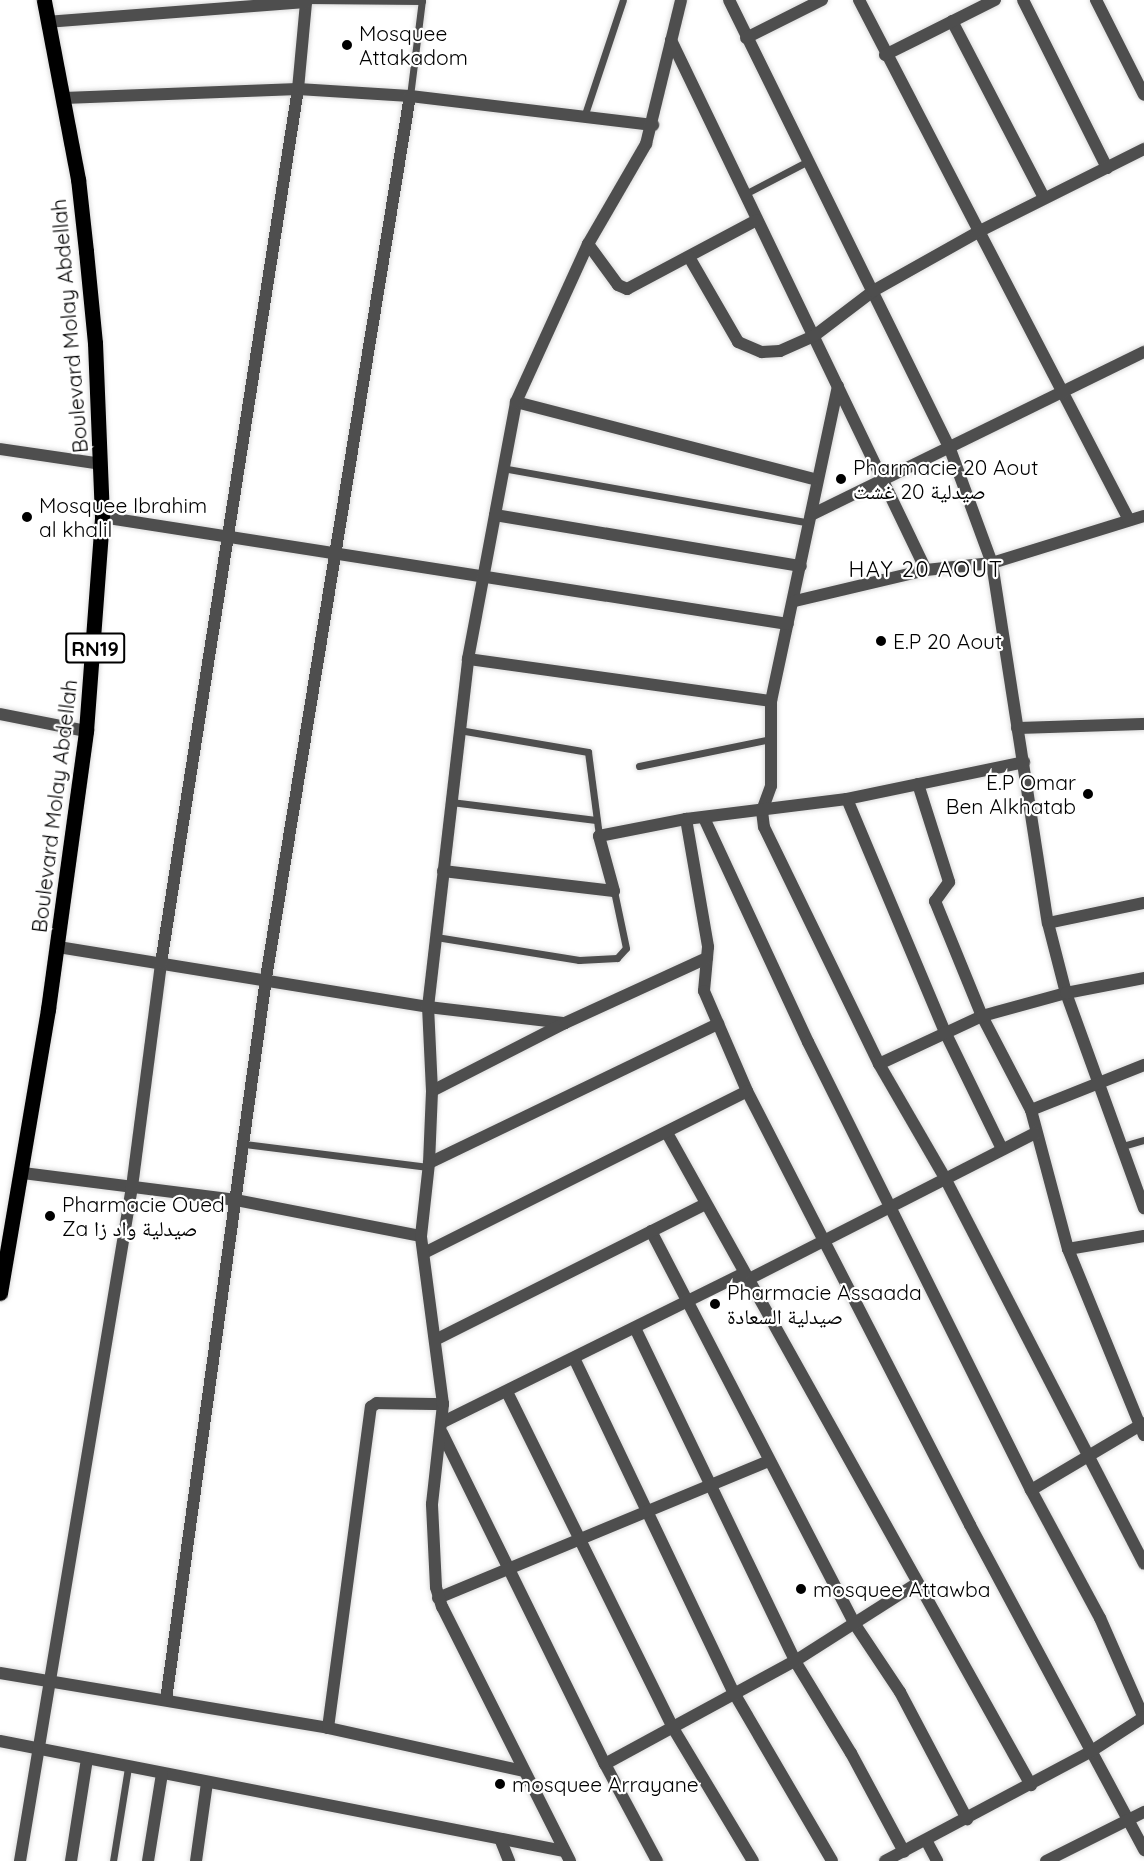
<!DOCTYPE html>
<meta charset="utf-8">
<style>
body{margin:0}
#map{position:relative;width:1144px;height:1861px;overflow:hidden;background:#fff;font-family:Quicksand,"Noto Naskh Arabic",sans-serif}
div>[style]{position:absolute}
[style*='--x']{left:calc(var(--x)*1px);top:calc(var(--y)*1px);width:calc(var(--w)*1px);rotate:calc(var(--a)*1deg)}
.roads{filter:drop-shadow(0 0 2px #dbdbdb) drop-shadow(0 0 2px #dbdbdb)}
.lane>*{height:7px;margin:-3.5px;padding:0 3.5px;transform-origin:3.5px;border-radius:3.5px;background:#4e4e4e}
.street>*{height:12px;margin:-6px;padding:0 6px;transform-origin:6px;border-radius:6px;background:#4e4e4e}
.primary>*{height:15px;margin:-7.5px;padding:0 7.5px;transform-origin:7.5px;border-radius:7.5px;background:#000}
.dots>*{width:16px;height:16px;translate:-50% -50%;box-sizing:border-box;border:3px solid #fff;border-radius:50%}
span{translate:-50% -50%;white-space:nowrap;text-align:center;line-height:1.15;-webkit-text-stroke:4.5px #fff;paint-order:stroke}
.shield-label span{padding:2px 4px;background:#fff;border:2px solid;border-radius:4px;-webkit-text-stroke-width:0}
.shield-label{font-size:20px;color:#000;font-weight:700}
.poi-label{font-size:21px;color:#000}
.left{translate:0 -50%;text-align:left}
.right{translate:-100% -50%;text-align:right}
.street-label{font-size:21px;color:#000}
.neighbourhood-label{font-size:22px;color:#000;letter-spacing:1.5px}
</style>
<div id="map">
<div class="roads">
<div class="lane">
<div style="--x:306;--y:0;--w:116;--a:0.5"></div>
<div style="--x:410;--y:96;--w:97;--a:-82.9"></div>
<div style="--x:584;--y:117;--w:123;--a:-71.6"></div>
<div style="--x:745;--y:194;--w:71;--a:-27.6"></div>
<div style="--x:502;--y:468;--w:313;--a:10.1"></div>
<div style="--x:459;--y:730;--w:131;--a:9.7"></div>
<div style="--x:588;--y:752;--w:85;--a:82.5"></div>
<div style="--x:639;--y:766;--w:135;--a:-11.6"></div>
<div style="--x:451;--y:802;--w:146;--a:7.1"></div>
<div style="--x:436;--y:937;--w:145;--a:9.1"></div>
<div style="--x:579;--y:960;--w:38;--a:-3"></div>
<div style="--x:617;--y:958;--w:13;--a:-48"></div>
<div style="--x:626;--y:948;--w:58;--a:-101.9"></div>
<div style="--x:244;--y:1144;--w:186;--a:7.1"></div>
<div style="--x:1123;--y:1146;--w:22;--a:-16"></div>
<div style="--x:113;--y:1861;--w:95;--a:-80.9"></div>
</div>
<div class="street">
<div style="--x:729;--y:0;--w:500;--a:63.79"></div>
<div style="--x:950;--y:449;--w:121;--a:69.8"></div>
<div style="--x:992;--y:563;--w:159;--a:-17.2"></div>
<div style="--x:859;--y:0;--w:586;--a:62.56"></div>
<div style="--x:1023;--y:0;--w:188;--a:63.4"></div>
<div style="--x:1096;--y:0;--w:106;--a:63.2"></div>
<div style="--x:952;--y:21;--w:199;--a:62.5"></div>
<div style="--x:746;--y:38;--w:85;--a:-26.6"></div>
<div style="--x:671;--y:40;--w:588;--a:64.31"></div>
<div style="--x:885;--y:55;--w:123;--a:-26.6"></div>
<div style="--x:64;--y:98;--w:234;--a:-2.2"></div>
<div style="--x:298;--y:89;--w:112;--a:3.6"></div>
<div style="--x:410;--y:96;--w:245;--a:6.8"></div>
<div style="--x:588;--y:244;--w:51;--a:53.8"></div>
<div style="--x:618;--y:285;--w:10;--a:24"></div>
<div style="--x:627;--y:289;--w:147;--a:-28"></div>
<div style="--x:689;--y:257;--w:98;--a:60"></div>
<div style="--x:738;--y:342;--w:26;--a:23"></div>
<div style="--x:762;--y:352;--w:18;--a:-3"></div>
<div style="--x:780;--y:351;--w:37;--a:-24"></div>
<div style="--x:814;--y:336;--w:74;--a:-37.3"></div>
<div style="--x:873;--y:291;--w:120;--a:-29.3"></div>
<div style="--x:978;--y:232;--w:186;--a:-26.6"></div>
<div style="--x:838;--y:386;--w:322;--a:102"></div>
<div style="--x:771;--y:701;--w:85;--a:90"></div>
<div style="--x:771;--y:786;--w:27;--a:110"></div>
<div style="--x:762;--y:811;--w:16;--a:83"></div>
<div style="--x:764;--y:827;--w:263;--a:64.1"></div>
<div style="--x:879;--y:1064;--w:132;--a:59.9"></div>
<div style="--x:945;--y:1178;--w:434;--a:62.7"></div>
<div style="--x:516;--y:402;--w:311;--a:14.5"></div>
<div style="--x:0;--y:449;--w:102;--a:8.4"></div>
<div style="--x:495;--y:515;--w:310;--a:9.5"></div>
<div style="--x:811;--y:515;--w:371;--a:-26.1"></div>
<div style="--x:102;--y:517;--w:694;--a:8.87"></div>
<div style="--x:795;--y:601;--w:135;--a:-13.3"></div>
<div style="--x:926;--y:570;--w:66;--a:-6.1"></div>
<div style="--x:992;--y:563;--w:364;--a:81.2"></div>
<div style="--x:1048;--y:923;--w:72;--a:75.6"></div>
<div style="--x:1066;--y:993;--w:229;--a:70.1"></div>
<div style="--x:468;--y:659;--w:306;--a:7.9"></div>
<div style="--x:0;--y:714;--w:88;--a:11.2"></div>
<div style="--x:1017;--y:728;--w:127;--a:-1.8"></div>
<div style="--x:918;--y:784;--w:103;--a:72.4"></div>
<div style="--x:949;--y:882;--w:24;--a:126"></div>
<div style="--x:935;--y:901;--w:124;--a:67.8"></div>
<div style="--x:982;--y:1016;--w:106;--a:62.5"></div>
<div style="--x:1031;--y:1110;--w:144;--a:75.1"></div>
<div style="--x:1068;--y:1249;--w:201;--a:67.8"></div>
<div style="--x:847;--y:799;--w:253;--a:67.2"></div>
<div style="--x:945;--y:1032;--w:130;--a:64"></div>
<div style="--x:704;--y:818;--w:247;--a:65.1"></div>
<div style="--x:808;--y:1042;--w:500;--a:63.54"></div>
<div style="--x:1031;--y:1490;--w:145;--a:61.7"></div>
<div style="--x:1100;--y:1618;--w:109;--a:66.3"></div>
<div style="--x:686;--y:819;--w:130;--a:80.2"></div>
<div style="--x:708;--y:947;--w:44;--a:95.2"></div>
<div style="--x:704;--y:991;--w:109;--a:66.7"></div>
<div style="--x:747;--y:1091;--w:488;--a:62.8"></div>
<div style="--x:970;--y:1525;--w:369;--a:61.8"></div>
<div style="--x:443;--y:871;--w:172;--a:6.7"></div>
<div style="--x:614;--y:891;--w:57;--a:-105.3"></div>
<div style="--x:599;--y:836;--w:89;--a:-11.1"></div>
<div style="--x:686;--y:819;--w:162;--a:-7.1"></div>
<div style="--x:847;--y:799;--w:181;--a:-11.8"></div>
<div style="--x:1048;--y:923;--w:98;--a:-11.8"></div>
<div style="--x:58;--y:947;--w:375;--a:9.2"></div>
<div style="--x:428;--y:1007;--w:138;--a:6.7"></div>
<div style="--x:879;--y:1064;--w:114;--a:-25"></div>
<div style="--x:982;--y:1016;--w:87;--a:-15.3"></div>
<div style="--x:1066;--y:993;--w:79;--a:-10.9"></div>
<div style="--x:432;--y:1091;--w:149;--a:-27.1"></div>
<div style="--x:565;--y:1023;--w:156;--a:-24.6"></div>
<div style="--x:1031;--y:1110;--w:122;--a:-21.7"></div>
<div style="--x:667;--y:1133;--w:747;--a:60.83"></div>
<div style="--x:429;--y:1163;--w:321;--a:-25.7"></div>
<div style="--x:23;--y:1173;--w:215;--a:7.2"></div>
<div style="--x:236;--y:1200;--w:188;--a:11"></div>
<div style="--x:651;--y:1231;--w:441;--a:62.6"></div>
<div style="--x:854;--y:1623;--w:83;--a:56.3"></div>
<div style="--x:900;--y:1692;--w:144;--a:62.2"></div>
<div style="--x:1068;--y:1249;--w:77;--a:-9.7"></div>
<div style="--x:424;--y:1253;--w:361;--a:-26.6"></div>
<div style="--x:747;--y:1280;--w:324;--a:-27"></div>
<div style="--x:635;--y:1328;--w:369;--a:64.3"></div>
<div style="--x:795;--y:1661;--w:108;--a:58.7"></div>
<div style="--x:851;--y:1753;--w:112;--a:61.8"></div>
<div style="--x:435;--y:1340;--w:302;--a:-26.7"></div>
<div style="--x:574;--y:1358;--w:371;--a:64.5"></div>
<div style="--x:734;--y:1693;--w:194;--a:59.7"></div>
<div style="--x:507;--y:1392;--w:375;--a:63.7"></div>
<div style="--x:673;--y:1728;--w:155;--a:59"></div>
<div style="--x:443;--y:1422;--w:336;--a:-26.3"></div>
<div style="--x:442;--y:1433;--w:369;--a:63.8"></div>
<div style="--x:605;--y:1764;--w:110;--a:61.8"></div>
<div style="--x:1031;--y:1490;--w:131;--a:-30.7"></div>
<div style="--x:438;--y:1598;--w:358;--a:-22.5"></div>
<div style="--x:0;--y:1673;--w:333;--a:9.5"></div>
<div style="--x:328;--y:1728;--w:200;--a:12.4"></div>
<div style="--x:166;--y:1700;--w:729;--a:-82.11"></div>
<div style="--x:266;--y:978;--w:894;--a:-80.73"></div>
<div style="--x:328;--y:1728;--w:324;--a:-82.4"></div>
<div style="--x:371;--y:1407;--w:7;--a:-34"></div>
<div style="--x:377;--y:1403;--w:66;--a:0.9"></div>
<div style="--x:0;--y:1741;--w:575;--a:11.04"></div>
<div style="--x:605;--y:1764;--w:216;--a:-28.5"></div>
<div style="--x:795;--y:1661;--w:143;--a:-32.5"></div>
<div style="--x:926;--y:1840;--w:24;--a:62"></div>
<div style="--x:501;--y:1841;--w:22;--a:68"></div>
<div style="--x:20;--y:1861;--w:683;--a:-80.57"></div>
<div style="--x:132;--y:1187;--w:226;--a:-82.6"></div>
<div style="--x:161;--y:963;--w:885;--a:-81.09"></div>
<div style="--x:298;--y:89;--w:87;--a:-84.7"></div>
<div style="--x:306;--y:2;--w:258;--a:175.6"></div>
<div style="--x:71;--y:1861;--w:103;--a:-81.1"></div>
<div style="--x:148;--y:1861;--w:88;--a:-80.9"></div>
<div style="--x:196;--y:1861;--w:79;--a:-82"></div>
<div style="--x:570;--y:1861;--w:284;--a:-116.7"></div>
<div style="--x:442;--y:1607;--w:21;--a:-107"></div>
<div style="--x:436;--y:1587;--w:83;--a:-92.8"></div>
<div style="--x:432;--y:1504;--w:101;--a:-83.7"></div>
<div style="--x:443;--y:1404;--w:169;--a:-97.5"></div>
<div style="--x:421;--y:1236;--w:73;--a:-83.7"></div>
<div style="--x:429;--y:1163;--w:72;--a:-87.6"></div>
<div style="--x:432;--y:1091;--w:84;--a:-92.7"></div>
<div style="--x:428;--y:1007;--w:350;--a:-83.4"></div>
<div style="--x:468;--y:659;--w:261;--a:-79.4"></div>
<div style="--x:516;--y:402;--w:174;--a:-65.5"></div>
<div style="--x:588;--y:244;--w:116;--a:-59.9"></div>
<div style="--x:646;--y:144;--w:148;--a:-76.3"></div>
<div style="--x:885;--y:1861;--w:232;--a:-28"></div>
<div style="--x:1090;--y:1752;--w:64;--a:-32.9"></div>
<div style="--x:1046;--y:1861;--w:110;--a:-26.6"></div>
</div>
<div class="primary">
<div style="--x:0;--y:1293;--w:288;--a:-80.4"></div>
<div style="--x:48;--y:1009;--w:281;--a:-82.2"></div>
<div style="--x:86;--y:731;--w:215;--a:-85.7"></div>
<div style="--x:102;--y:517;--w:174;--a:-92.3"></div>
<div style="--x:95;--y:343;--w:92;--a:-95.6"></div>
<div style="--x:86;--y:251;--w:72;--a:-96.3"></div>
<div style="--x:78;--y:179;--w:182;--a:-100.8"></div>
</div>
</div>
<div class="dots">
<div style="left:347px;top:45px;background:#000"></div>
<div style="left:841px;top:479px;background:#000"></div>
<div style="left:27px;top:517px;background:#000"></div>
<div style="left:881px;top:641px;background:#000"></div>
<div style="left:1088px;top:794px;background:#000"></div>
<div style="left:50px;top:1216px;background:#000"></div>
<div style="left:715px;top:1304px;background:#000"></div>
<div style="left:801px;top:1589px;background:#000"></div>
<div style="left:500px;top:1784px;background:#000"></div>
</div>
<div class="shield-label">
<span style="left:95px;top:648px">RN19</span>
</div>
<div class="poi-label">
<span class="left" style="left:359px;top:45px">Mosquee<br>Attakadom</span>
<span class="left" style="left:853px;top:479px">Pharmacie 20 Aout<br>صيدلية 20 غشت</span>
<span class="left" style="left:39px;top:517px">Mosquee Ibrahim<br>al khalil</span>
<span class="left" style="left:893px;top:641px">E.P 20 Aout</span>
<span class="right" style="left:1076px;top:794px">E.P Omar<br>Ben Alkhatab</span>
<span class="left" style="left:62px;top:1216px">Pharmacie Oued<br>Za صيدلية واد زا</span>
<span class="left" style="left:727px;top:1304px">Pharmacie Assaada<br>صيدلية السعادة</span>
<span class="left" style="left:813px;top:1589px">mosquee Attawba</span>
<span class="left" style="left:512px;top:1784px">mosquee Arrayane</span>
</div>
<div class="street-label">
<span style="left:69px;top:326px;rotate:-95deg">Boulevard Molay Abdellah</span>
<span style="left:54px;top:806px;rotate:-83deg">Boulevard Molay Abdellah</span>
</div>
<div class="neighbourhood-label">
<span style="left:926px;top:570px">HAY 20 AOUT</span>
</div>
</div>
